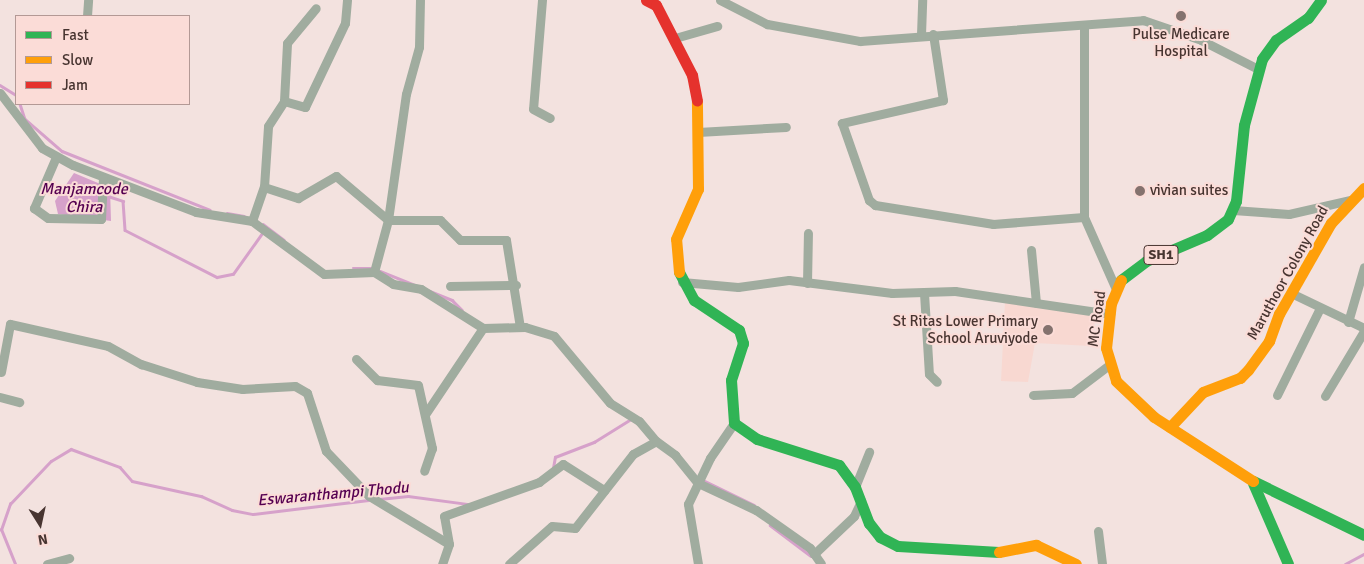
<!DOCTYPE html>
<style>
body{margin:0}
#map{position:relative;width:1364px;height:564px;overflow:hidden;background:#f3e2df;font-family:Signika,sans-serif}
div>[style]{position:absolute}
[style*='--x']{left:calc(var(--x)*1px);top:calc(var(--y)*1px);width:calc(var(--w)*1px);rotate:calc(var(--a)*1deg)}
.built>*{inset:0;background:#f8d8d1}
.water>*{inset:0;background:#d6a1ca}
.stream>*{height:2.5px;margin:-1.25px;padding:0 1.25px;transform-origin:1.25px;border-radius:1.25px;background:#d6a1ca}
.street>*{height:9px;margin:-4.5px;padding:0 4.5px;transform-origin:4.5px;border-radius:4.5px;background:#a0ac9f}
.fast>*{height:11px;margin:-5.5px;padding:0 5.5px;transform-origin:5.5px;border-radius:5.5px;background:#30b455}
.slow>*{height:11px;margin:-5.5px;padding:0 5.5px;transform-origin:5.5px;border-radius:5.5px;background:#ff9f0a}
.jam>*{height:11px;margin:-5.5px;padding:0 5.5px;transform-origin:5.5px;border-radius:5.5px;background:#e5322d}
.dots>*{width:14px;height:14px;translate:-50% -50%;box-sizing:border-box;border:2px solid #fbdcd7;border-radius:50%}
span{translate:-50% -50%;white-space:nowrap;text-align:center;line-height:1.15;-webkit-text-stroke:4px #fbdcd7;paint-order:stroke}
.shield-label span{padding:1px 4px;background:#fbdcd7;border:1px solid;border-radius:4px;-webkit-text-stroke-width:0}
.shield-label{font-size:14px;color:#483531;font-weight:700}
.poi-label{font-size:15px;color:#483531}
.left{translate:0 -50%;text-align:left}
.right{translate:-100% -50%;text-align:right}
.street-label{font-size:15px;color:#483531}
.water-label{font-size:16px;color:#550051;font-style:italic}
.legend{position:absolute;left:15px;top:15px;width:175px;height:90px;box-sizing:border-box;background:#fbdcd7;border:1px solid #b39995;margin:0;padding:6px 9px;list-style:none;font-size:15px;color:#483531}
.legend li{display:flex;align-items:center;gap:10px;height:25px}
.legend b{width:25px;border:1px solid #b39995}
.north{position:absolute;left:15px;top:499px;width:50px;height:50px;-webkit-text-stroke:4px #fbdcd7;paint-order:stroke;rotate:170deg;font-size:14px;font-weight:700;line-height:20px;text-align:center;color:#483531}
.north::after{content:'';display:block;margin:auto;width:18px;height:22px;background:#483531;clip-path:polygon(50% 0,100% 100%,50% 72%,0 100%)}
</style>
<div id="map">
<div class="built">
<div style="clip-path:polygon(1005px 301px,1096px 316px,1090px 346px,1035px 343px,1028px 382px,1001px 381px)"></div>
</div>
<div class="water">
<div style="clip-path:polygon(74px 173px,110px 188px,111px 221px,58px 214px,55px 201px)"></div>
</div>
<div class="stream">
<div style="--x:0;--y:85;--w:19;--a:32"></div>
<div style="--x:20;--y:104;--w:16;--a:72"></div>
<div style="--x:25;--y:119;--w:49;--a:40.9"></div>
<div style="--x:62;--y:151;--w:159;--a:21.7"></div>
<div style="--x:108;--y:196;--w:16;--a:18"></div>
<div style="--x:123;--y:201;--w:29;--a:86"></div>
<div style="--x:125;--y:230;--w:103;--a:27.1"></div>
<div style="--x:217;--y:277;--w:16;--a:-11"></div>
<div style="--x:233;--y:274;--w:52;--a:-54.5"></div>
<div style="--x:227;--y:213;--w:17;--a:10"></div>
<div style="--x:263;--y:224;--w:26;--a:37"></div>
<div style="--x:353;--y:268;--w:20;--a:0"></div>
<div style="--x:380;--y:271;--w:78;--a:21.9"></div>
<div style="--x:452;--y:300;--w:14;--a:45"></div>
<div style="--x:553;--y:468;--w:11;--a:-80"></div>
<div style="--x:555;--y:457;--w:42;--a:-21"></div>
<div style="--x:594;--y:442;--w:44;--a:-31.9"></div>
<div style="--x:701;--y:479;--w:59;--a:26.1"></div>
<div style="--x:379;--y:499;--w:29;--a:-6"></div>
<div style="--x:408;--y:496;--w:61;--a:7.6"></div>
<div style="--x:770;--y:525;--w:51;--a:37.1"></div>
<div style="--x:15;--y:564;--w:37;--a:-112"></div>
<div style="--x:1;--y:530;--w:28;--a:-71"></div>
<div style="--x:10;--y:504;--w:59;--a:-46.4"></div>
<div style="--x:51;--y:461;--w:23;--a:-31"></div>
<div style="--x:71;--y:449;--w:52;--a:20.2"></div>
<div style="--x:120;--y:467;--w:18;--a:49"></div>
<div style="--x:132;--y:481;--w:71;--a:12.3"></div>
<div style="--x:201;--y:496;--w:34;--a:24"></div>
<div style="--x:232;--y:510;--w:21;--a:11"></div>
<div style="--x:253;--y:514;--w:116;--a:-6.9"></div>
<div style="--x:1345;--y:564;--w:21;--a:-28"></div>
</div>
<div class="street">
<div style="--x:542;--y:0;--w:109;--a:94.7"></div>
<div style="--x:533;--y:109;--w:19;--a:28"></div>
<div style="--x:720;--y:0;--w:53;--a:27.1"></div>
<div style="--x:767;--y:24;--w:95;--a:10.4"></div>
<div style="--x:860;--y:41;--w:284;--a:-4.2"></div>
<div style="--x:1143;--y:20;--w:61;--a:19"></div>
<div style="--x:1201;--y:40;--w:64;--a:27"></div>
<div style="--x:87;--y:16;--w:16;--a:-86"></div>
<div style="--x:1084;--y:27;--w:190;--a:90"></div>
<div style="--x:1084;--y:217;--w:77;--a:66.1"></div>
<div style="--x:933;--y:34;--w:67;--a:81.4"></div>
<div style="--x:943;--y:100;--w:104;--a:167.2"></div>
<div style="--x:842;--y:123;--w:82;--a:70.7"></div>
<div style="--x:869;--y:200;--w:8;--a:40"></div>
<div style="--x:875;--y:205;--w:120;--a:9.1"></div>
<div style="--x:993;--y:224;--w:91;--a:-4.4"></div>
<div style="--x:921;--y:35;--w:35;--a:-88"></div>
<div style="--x:675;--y:38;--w:44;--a:-15.9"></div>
<div style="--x:0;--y:93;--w:69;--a:52.6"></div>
<div style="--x:42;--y:148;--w:35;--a:29"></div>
<div style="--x:73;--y:165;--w:132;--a:20.9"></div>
<div style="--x:196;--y:212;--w:57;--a:9.1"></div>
<div style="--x:252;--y:221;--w:89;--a:36.4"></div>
<div style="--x:324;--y:274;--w:50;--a:-2.3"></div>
<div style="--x:374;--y:272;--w:22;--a:32"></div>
<div style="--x:393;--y:284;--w:28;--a:10"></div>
<div style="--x:421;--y:289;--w:73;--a:32.2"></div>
<div style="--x:483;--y:328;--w:42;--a:-1.4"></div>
<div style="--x:525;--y:327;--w:30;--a:17"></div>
<div style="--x:554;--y:336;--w:87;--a:50.1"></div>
<div style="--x:610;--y:403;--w:34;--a:32"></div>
<div style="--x:639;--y:421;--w:26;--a:50"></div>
<div style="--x:284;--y:101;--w:58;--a:-87"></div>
<div style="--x:287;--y:43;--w:45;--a:-50.4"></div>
<div style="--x:698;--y:132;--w:88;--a:-3.3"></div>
<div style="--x:56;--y:157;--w:56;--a:113.3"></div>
<div style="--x:34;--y:208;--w:17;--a:36"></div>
<div style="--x:48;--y:218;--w:53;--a:1.1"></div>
<div style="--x:101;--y:219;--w:41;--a:-87.2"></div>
<div style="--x:264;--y:187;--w:61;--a:-86.2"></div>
<div style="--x:268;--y:126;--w:30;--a:-57"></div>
<div style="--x:284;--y:101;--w:22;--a:16"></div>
<div style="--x:305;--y:107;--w:93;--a:-64.5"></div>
<div style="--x:345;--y:23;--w:23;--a:-85"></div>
<div style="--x:1233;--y:210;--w:56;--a:4.1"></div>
<div style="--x:1289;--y:214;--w:63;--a:-12.9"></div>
<div style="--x:252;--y:221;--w:36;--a:-71"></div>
<div style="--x:264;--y:187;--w:36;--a:18"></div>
<div style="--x:298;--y:198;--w:44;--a:-30.1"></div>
<div style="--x:336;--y:176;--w:68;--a:40.2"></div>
<div style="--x:388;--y:220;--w:52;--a:0"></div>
<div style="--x:440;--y:220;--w:28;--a:45"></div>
<div style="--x:460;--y:240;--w:46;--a:0"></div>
<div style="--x:506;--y:240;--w:88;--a:80.9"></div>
<div style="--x:1031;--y:250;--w:53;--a:84.6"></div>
<div style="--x:374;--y:272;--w:54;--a:-74.9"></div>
<div style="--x:388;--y:220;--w:127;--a:-81.9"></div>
<div style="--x:406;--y:94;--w:49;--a:-74.5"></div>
<div style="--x:419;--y:47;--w:47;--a:-88.8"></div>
<div style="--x:682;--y:282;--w:56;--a:5.1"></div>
<div style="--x:738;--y:287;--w:51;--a:-7.8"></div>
<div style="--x:789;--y:280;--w:104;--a:7.2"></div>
<div style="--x:892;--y:293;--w:63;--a:-1.8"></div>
<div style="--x:955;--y:291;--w:157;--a:8.4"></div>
<div style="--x:807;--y:283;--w:50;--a:-88.9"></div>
<div style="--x:450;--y:286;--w:66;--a:-0.9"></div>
<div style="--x:924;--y:293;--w:81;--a:86.5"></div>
<div style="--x:929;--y:374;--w:11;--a:45"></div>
<div style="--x:1291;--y:293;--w:81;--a:25.6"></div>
<div style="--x:1348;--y:322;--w:57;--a:-73.8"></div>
<div style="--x:356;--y:359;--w:30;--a:45"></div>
<div style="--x:377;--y:380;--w:41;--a:7"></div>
<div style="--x:418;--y:385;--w:65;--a:77.5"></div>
<div style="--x:432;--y:448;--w:24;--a:109"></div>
<div style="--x:1;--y:372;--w:49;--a:-79.4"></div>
<div style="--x:10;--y:324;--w:100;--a:12.7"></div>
<div style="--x:108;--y:346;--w:38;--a:29"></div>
<div style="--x:141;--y:364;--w:59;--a:17.8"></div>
<div style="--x:197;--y:382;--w:46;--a:8.8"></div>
<div style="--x:242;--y:389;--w:53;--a:-3.2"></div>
<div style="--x:295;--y:386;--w:14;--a:30"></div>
<div style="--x:307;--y:393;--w:61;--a:71.9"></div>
<div style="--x:326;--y:451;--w:62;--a:46.3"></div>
<div style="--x:369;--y:496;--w:93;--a:31"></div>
<div style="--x:449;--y:544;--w:21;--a:109"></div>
<div style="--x:1033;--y:395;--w:39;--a:-3"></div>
<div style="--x:1072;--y:393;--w:46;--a:-37.1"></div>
<div style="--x:1277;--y:395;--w:97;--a:-63.7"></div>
<div style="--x:1325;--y:396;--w:76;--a:-59"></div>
<div style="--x:0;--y:397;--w:20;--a:15"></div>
<div style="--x:426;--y:413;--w:102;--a:-56.2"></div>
<div style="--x:855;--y:487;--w:38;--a:-68"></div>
<div style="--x:1098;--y:531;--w:33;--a:83"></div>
<div style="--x:449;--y:544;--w:28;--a:-100"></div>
<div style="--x:444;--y:516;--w:101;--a:-19.7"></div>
<div style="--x:539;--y:482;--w:30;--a:-37"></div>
<div style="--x:563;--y:464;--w:49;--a:32.4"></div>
<div style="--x:814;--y:554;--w:55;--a:-43.5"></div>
<div style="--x:854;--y:516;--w:17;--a:-65"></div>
<div style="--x:47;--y:564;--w:23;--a:-15"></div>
<div style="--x:509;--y:564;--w:57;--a:-41.5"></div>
<div style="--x:552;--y:526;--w:23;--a:5"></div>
<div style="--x:575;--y:528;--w:94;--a:-51.9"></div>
<div style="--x:633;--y:454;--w:26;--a:-29"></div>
<div style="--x:656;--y:441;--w:24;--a:36"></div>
<div style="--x:675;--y:455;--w:36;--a:51"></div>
<div style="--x:698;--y:483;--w:64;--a:25"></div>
<div style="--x:756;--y:510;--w:66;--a:35.1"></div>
<div style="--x:810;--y:548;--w:19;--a:55"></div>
<div style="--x:698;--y:564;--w:61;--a:-99.5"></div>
<div style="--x:688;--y:504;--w:51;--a:-64.4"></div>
<div style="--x:710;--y:458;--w:42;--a:-55.6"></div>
</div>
<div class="fast">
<div style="--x:679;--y:272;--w:32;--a:62"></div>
<div style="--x:694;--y:300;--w:54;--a:33.7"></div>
<div style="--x:739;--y:330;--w:14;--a:73"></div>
<div style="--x:743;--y:343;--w:39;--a:108"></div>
<div style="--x:731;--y:380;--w:43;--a:86"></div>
<div style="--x:734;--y:423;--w:28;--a:35"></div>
<div style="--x:757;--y:439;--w:86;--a:17.6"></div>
<div style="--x:839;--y:465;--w:27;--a:54"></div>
<div style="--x:855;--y:487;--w:39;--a:69"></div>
<div style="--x:869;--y:523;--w:18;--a:52"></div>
<div style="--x:880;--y:537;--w:20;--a:27"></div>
<div style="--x:898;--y:546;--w:101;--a:3.4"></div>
<div style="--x:1121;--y:280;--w:31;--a:-37"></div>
<div style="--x:1146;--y:261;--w:66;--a:-23.1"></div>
<div style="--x:1207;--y:235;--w:26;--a:-37"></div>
<div style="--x:1228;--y:219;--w:20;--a:-66"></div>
<div style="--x:1236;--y:201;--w:76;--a:-84"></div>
<div style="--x:1244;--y:125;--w:68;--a:-74.7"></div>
<div style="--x:1262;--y:59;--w:24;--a:-54"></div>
<div style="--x:1276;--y:40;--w:39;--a:-35"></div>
<div style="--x:1308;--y:18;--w:22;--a:-54"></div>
<div style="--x:1253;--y:481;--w:123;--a:25.9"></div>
<div style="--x:1253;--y:483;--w:88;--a:66.6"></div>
</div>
<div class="slow">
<div style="--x:679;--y:272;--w:33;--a:-95"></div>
<div style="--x:676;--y:239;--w:55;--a:-66.3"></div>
<div style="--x:698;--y:189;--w:88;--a:-90.7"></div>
<div style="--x:1121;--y:280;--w:25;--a:113"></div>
<div style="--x:1111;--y:303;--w:45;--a:96.3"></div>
<div style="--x:1106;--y:348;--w:34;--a:73"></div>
<div style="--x:1116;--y:381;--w:52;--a:43.5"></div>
<div style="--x:1154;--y:417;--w:118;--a:32.9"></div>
<div style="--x:1170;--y:427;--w:48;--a:-46.7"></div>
<div style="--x:1203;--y:392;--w:40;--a:-21"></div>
<div style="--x:1240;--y:378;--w:11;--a:-45"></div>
<div style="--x:1248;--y:370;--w:36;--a:-54"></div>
<div style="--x:1269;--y:341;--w:29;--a:-70"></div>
<div style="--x:1279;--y:314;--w:105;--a:-60.3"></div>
<div style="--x:1331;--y:223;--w:48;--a:-46.7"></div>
<div style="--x:999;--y:552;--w:38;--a:-11"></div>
<div style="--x:1036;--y:545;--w:44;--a:25.4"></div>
</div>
<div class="jam">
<div style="--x:646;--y:0;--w:11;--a:27"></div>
<div style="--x:656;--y:5;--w:79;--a:62.8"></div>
<div style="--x:692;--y:75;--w:26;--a:79"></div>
</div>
<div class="dots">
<div style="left:1181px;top:16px;background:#84726e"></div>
<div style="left:1140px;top:191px;background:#84726e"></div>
<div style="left:1048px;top:330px;background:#84726e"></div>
</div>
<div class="shield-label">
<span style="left:1161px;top:255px">SH1</span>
</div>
<div class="poi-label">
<span style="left:1181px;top:43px">Pulse Medicare<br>Hospital</span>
<span class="left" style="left:1150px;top:191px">vivian suites</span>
<span class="right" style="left:1038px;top:330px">St Ritas Lower Primary<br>School Aruviyode</span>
</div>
<div class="street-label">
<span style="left:1288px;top:273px;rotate:-61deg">Maruthoor Colony Road</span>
<span style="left:1097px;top:319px;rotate:-82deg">MC Road</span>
</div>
<div class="water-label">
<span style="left:84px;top:198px">Manjamcode<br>Chira</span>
<span style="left:333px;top:494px;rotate:-5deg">Eswaranthampi Thodu</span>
</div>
<ul class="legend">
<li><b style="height:6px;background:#30b455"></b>Fast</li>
<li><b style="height:6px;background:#ff9f0a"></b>Slow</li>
<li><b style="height:6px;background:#e5322d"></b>Jam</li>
</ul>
<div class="north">N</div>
</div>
